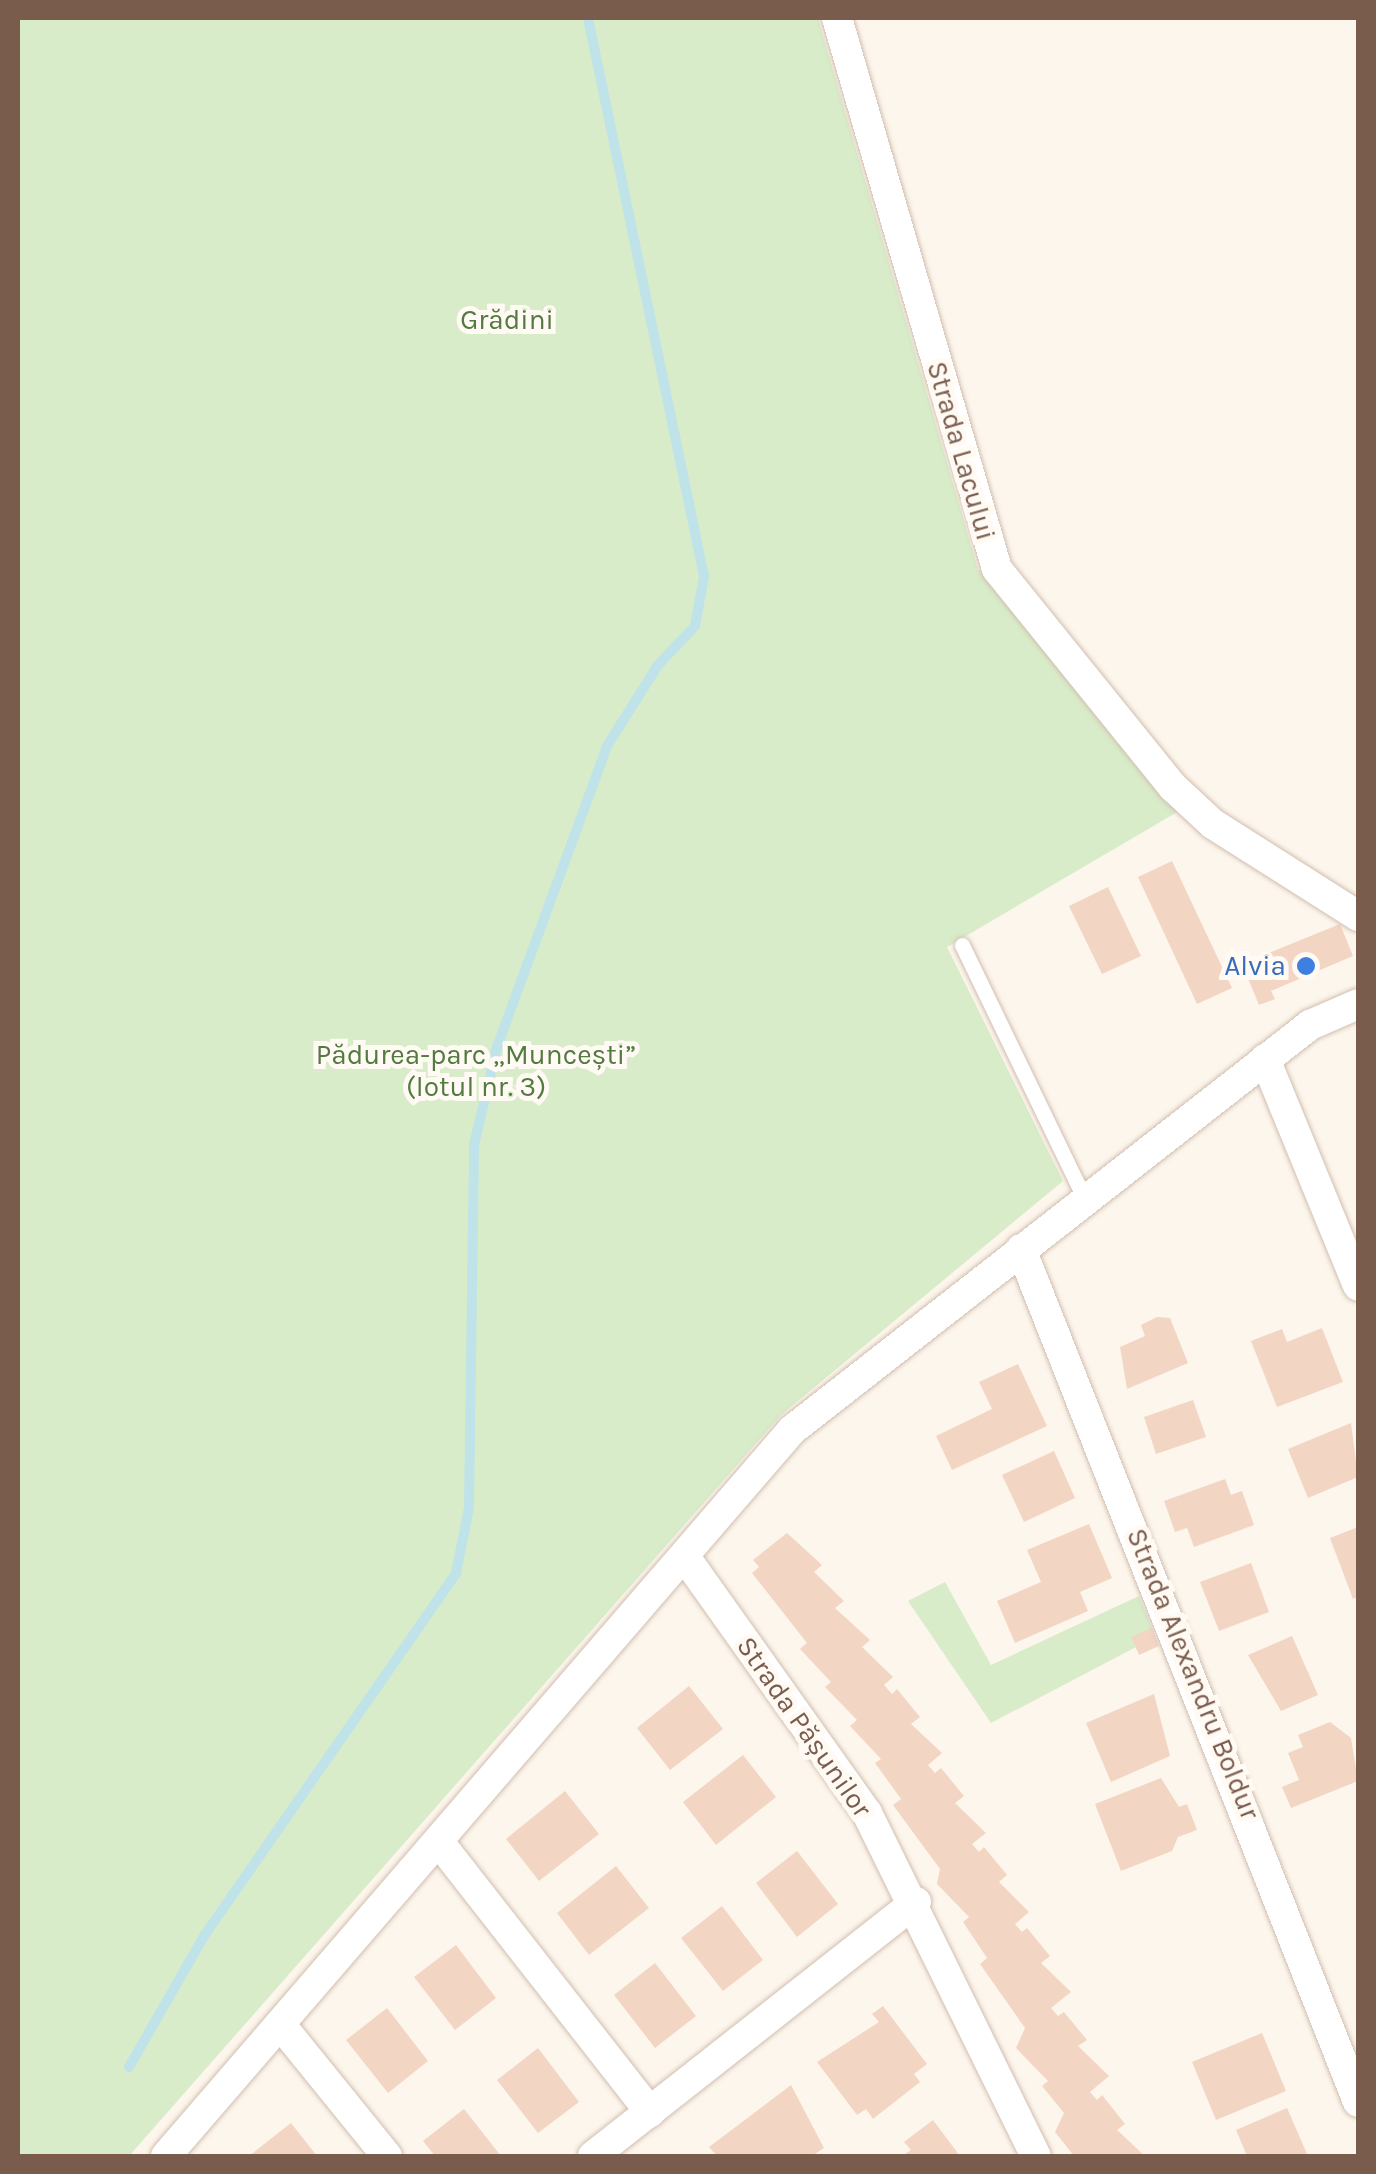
<!DOCTYPE html>
<meta charset="utf-8">
<style>
body{margin:0}
#map{position:relative;width:1376px;height:2174px;overflow:hidden;background:#fdf6ec;font-family:Karla,sans-serif}
div>[style]{position:absolute}
[style*='--x']{left:calc(var(--x)*1px);top:calc(var(--y)*1px);width:calc(var(--w)*1px);rotate:calc(var(--a)*1deg)}
.green>*{inset:0;background:#d8ecc9}
.stream>*{height:10px;margin:-5px;padding:0 5px;transform-origin:5px;border-radius:5px;background:#bfe3e8}
.building>*{inset:0;background:#f3d5c3}
.roads{filter:drop-shadow(0 0 2px #d1beb0) drop-shadow(0 0 2px #d1beb0)}
.lane>*{height:15px;margin:-7.5px;padding:0 7.5px;transform-origin:7.5px;border-radius:7.5px;background:#fff}
.street>*{height:30px;margin:-15px;padding:0 15px;transform-origin:15px;border-radius:15px;background:#fff}
.dots>*{width:28px;height:28px;translate:-50% -50%;box-sizing:border-box;border:5px solid #fffaf3;border-radius:50%}
span{translate:-50% -50%;white-space:nowrap;text-align:center;line-height:1.15;-webkit-text-stroke:10px #fffaf3;paint-order:stroke}
.park-label{font-size:28px;color:#537a41}
.street-label{font-size:28px;color:#7a5c4d}
.shop-label{font-size:28px;color:#366cbe}
.right{translate:-100% -50%;text-align:right}
.frame{position:absolute;inset:0;border:20px solid #7a5c4d;pointer-events:none}
</style>
<div id="map">
<div class="green">
<div style="clip-path:polygon(18px 18px,818px 18px,978px 569px,1179px 811px,947px 947px,1063px 1181px,781px 1415px,129px 2156px,18px 2156px)"></div>
<div style="clip-path:polygon(945px 1582px,991px 1665px,1139px 1596px,1152px 1628px,1136px 1647px,991px 1723px,908px 1601px)"></div>
</div>
<div class="stream">
<div style="--x:129;--y:2067;--w:151;--a:-60.2"></div>
<div style="--x:204;--y:1936;--w:442;--a:-55.2"></div>
<div style="--x:456;--y:1573;--w:66;--a:-78.7"></div>
<div style="--x:469;--y:1508;--w:363;--a:-89.2"></div>
<div style="--x:474;--y:1145;--w:101;--a:-76.8"></div>
<div style="--x:497;--y:1047;--w:320;--a:-69.9"></div>
<div style="--x:607;--y:746;--w:96;--a:-57.8"></div>
<div style="--x:658;--y:665;--w:54;--a:-46.5"></div>
<div style="--x:695;--y:626;--w:51;--a:-79.8"></div>
<div style="--x:704;--y:576;--w:570;--a:-101.74"></div>
</div>
<div class="building">
<div style="clip-path:polygon(1172px 861px,1232px 988px,1197px 1004px,1138px 877px)"></div>
<div style="clip-path:polygon(1108px 887px,1141px 956px,1102px 974px,1069px 906px)"></div>
<div style="clip-path:polygon(1340px 924px,1353px 956px,1271px 991px,1275px 999px,1259px 1005px,1242px 964px)"></div>
<div style="clip-path:polygon(1157px 1317px,1170px 1318px,1188px 1363px,1127px 1389px,1120px 1347px,1145px 1336px,1141px 1325px)"></div>
<div style="clip-path:polygon(1322px 1328px,1343px 1382px,1277px 1407px,1251px 1341px,1282px 1329px,1287px 1342px)"></div>
<div style="clip-path:polygon(1018px 1364px,1047px 1426px,952px 1470px,936px 1436px,992px 1409px,979px 1382px)"></div>
<div style="clip-path:polygon(1193px 1400px,1206px 1437px,1156px 1454px,1144px 1417px)"></div>
<div style="clip-path:polygon(1351px 1423px,1358px 1477px,1308px 1498px,1288px 1449px)"></div>
<div style="clip-path:polygon(1054px 1451px,1075px 1498px,1024px 1522px,1002px 1475px)"></div>
<div style="clip-path:polygon(1225px 1479px,1231px 1495px,1242px 1491px,1254px 1525px,1194px 1547px,1187px 1528px,1175px 1532px,1164px 1501px)"></div>
<div style="clip-path:polygon(1089px 1524px,1112px 1578px,1080px 1592px,1088px 1611px,1015px 1643px,997px 1601px,1041px 1582px,1027px 1550px)"></div>
<div style="clip-path:polygon(1358px 1527px,1358px 1597px,1353px 1599px,1330px 1538px)"></div>
<div style="clip-path:polygon(787px 1533px,822px 1565px,814px 1572px,844px 1601px,835px 1608px,870px 1640px,862px 1647px,893px 1677px,884px 1685px,892px 1694px,897px 1689px,920px 1717px,911px 1724px,942px 1753px,928px 1765px,935px 1773px,941px 1768px,964px 1796px,955px 1803px,986px 1833px,972px 1844px,979px 1852px,984px 1847px,1007px 1875px,999px 1882px,1029px 1912px,1015px 1924px,1022px 1932px,1027px 1928px,1050px 1956px,1041px 1963px,1071px 1992px,1051px 2008px,1058px 2016px,1064px 2012px,1087px 2040px,1078px 2046px,1109px 2076px,1090px 2092px,1097px 2100px,1102px 2095px,1125px 2124px,1117px 2130px,1145px 2156px,1074px 2156px,1055px 2132px,1064px 2113px,1042px 2086px,1048px 2081px,1016px 2048px,1025px 2028px,980px 1964px,987px 1958px,963px 1922px,969px 1917px,937px 1884px,940px 1869px,893px 1805px,901px 1799px,875px 1763px,881px 1759px,850px 1726px,857px 1720px,825px 1687px,831px 1682px,800px 1649px,807px 1643px,752px 1573px,759px 1567px,753px 1560px)"></div>
<div style="clip-path:polygon(1251px 1563px,1269px 1612px,1219px 1631px,1200px 1582px)"></div>
<div style="clip-path:polygon(1152px 1628px,1159px 1646px,1139px 1655px,1131px 1637px)"></div>
<div style="clip-path:polygon(1292px 1636px,1318px 1695px,1281px 1711px,1248px 1655px)"></div>
<div style="clip-path:polygon(689px 1686px,723px 1729px,670px 1770px,637px 1728px)"></div>
<div style="clip-path:polygon(1154px 1694px,1170px 1756px,1111px 1782px,1086px 1723px)"></div>
<div style="clip-path:polygon(1330px 1722px,1351px 1738px,1358px 1781px,1291px 1808px,1282px 1787px,1299px 1780px,1288px 1753px,1303px 1747px,1298px 1735px)"></div>
<div style="clip-path:polygon(743px 1755px,776px 1797px,716px 1845px,683px 1802px)"></div>
<div style="clip-path:polygon(1161px 1778px,1179px 1807px,1187px 1804px,1197px 1830px,1178px 1837px,1172px 1851px,1121px 1871px,1095px 1804px)"></div>
<div style="clip-path:polygon(565px 1791px,599px 1834px,539px 1881px,506px 1839px)"></div>
<div style="clip-path:polygon(797px 1851px,838px 1904px,797px 1937px,756px 1883px)"></div>
<div style="clip-path:polygon(616px 1866px,649px 1908px,589px 1955px,557px 1913px)"></div>
<div style="clip-path:polygon(722px 1906px,763px 1960px,723px 1991px,681px 1938px)"></div>
<div style="clip-path:polygon(456px 1945px,496px 1998px,455px 2030px,414px 1977px)"></div>
<div style="clip-path:polygon(655px 1963px,696px 2016px,655px 2048px,614px 1995px)"></div>
<div style="clip-path:polygon(883px 2006px,927px 2064px,914px 2074px,920px 2082px,873px 2119px,866px 2109px,857px 2115px,817px 2062px,879px 2022px,872px 2014px)"></div>
<div style="clip-path:polygon(387px 2008px,428px 2061px,388px 2093px,346px 2040px)"></div>
<div style="clip-path:polygon(1262px 2033px,1286px 2091px,1216px 2120px,1192px 2062px)"></div>
<div style="clip-path:polygon(538px 2048px,579px 2102px,538px 2133px,497px 2080px)"></div>
<div style="clip-path:polygon(791px 2085px,824px 2148px,812px 2156px,717px 2156px,709px 2147px)"></div>
<div style="clip-path:polygon(1287px 2108px,1308px 2156px,1247px 2156px,1236px 2130px)"></div>
<div style="clip-path:polygon(464px 2109px,501px 2156px,435px 2156px,423px 2141px)"></div>
<div style="clip-path:polygon(933px 2120px,960px 2156px,902px 2156px,911px 2150px,904px 2142px)"></div>
<div style="clip-path:polygon(291px 2123px,317px 2156px,249px 2156px)"></div>
</div>
<div class="roads">
<div class="lane">
<div style="--x:962;--y:945;--w:282;--a:64.2"></div>
</div>
<div class="street">
<div style="--x:837;--y:18;--w:574;--a:73.81"></div>
<div style="--x:997;--y:569;--w:280;--a:51.1"></div>
<div style="--x:1173;--y:787;--w:54;--a:42.8"></div>
<div style="--x:1213;--y:824;--w:172;--a:32.4"></div>
<div style="--x:1265;--y:1059;--w:245;--a:67.7"></div>
<div style="--x:1021;--y:1249;--w:917;--a:68.44"></div>
<div style="--x:685;--y:1557;--w:314;--a:54.6"></div>
<div style="--x:867;--y:1813;--w:382;--a:63.8"></div>
<div style="--x:439;--y:1842;--w:343;--a:52"></div>
<div style="--x:280;--y:2024;--w:170;--a:51"></div>
<div style="--x:166;--y:2156;--w:959;--a:-49.23"></div>
<div style="--x:792;--y:1430;--w:658;--a:-38.02"></div>
<div style="--x:1310;--y:1025;--w:52;--a:-23.6"></div>
<div style="--x:593;--y:2156;--w:411;--a:-38.2"></div>
</div>
</div>
<div class="dots">
<div style="left:1306px;top:966px;background:#3f7fe0"></div>
</div>
<div class="park-label">
<span style="left:507px;top:320px">Grădini</span>
<span style="left:476px;top:1071px">Pădurea-parc „Muncești”<br>(lotul nr. 3)</span>
</div>
<div class="street-label">
<span style="left:961px;top:451px;rotate:74deg">Strada Lacului</span>
<span style="left:1193px;top:1674px;rotate:68deg">Strada Alexandru Boldur</span>
<span style="left:804px;top:1727px;rotate:55deg">Strada Pășunilor</span>
</div>
<div class="shop-label">
<span class="right" style="left:1286px;top:966px">Alvia</span>
</div>
<div class="frame"></div>
</div>
